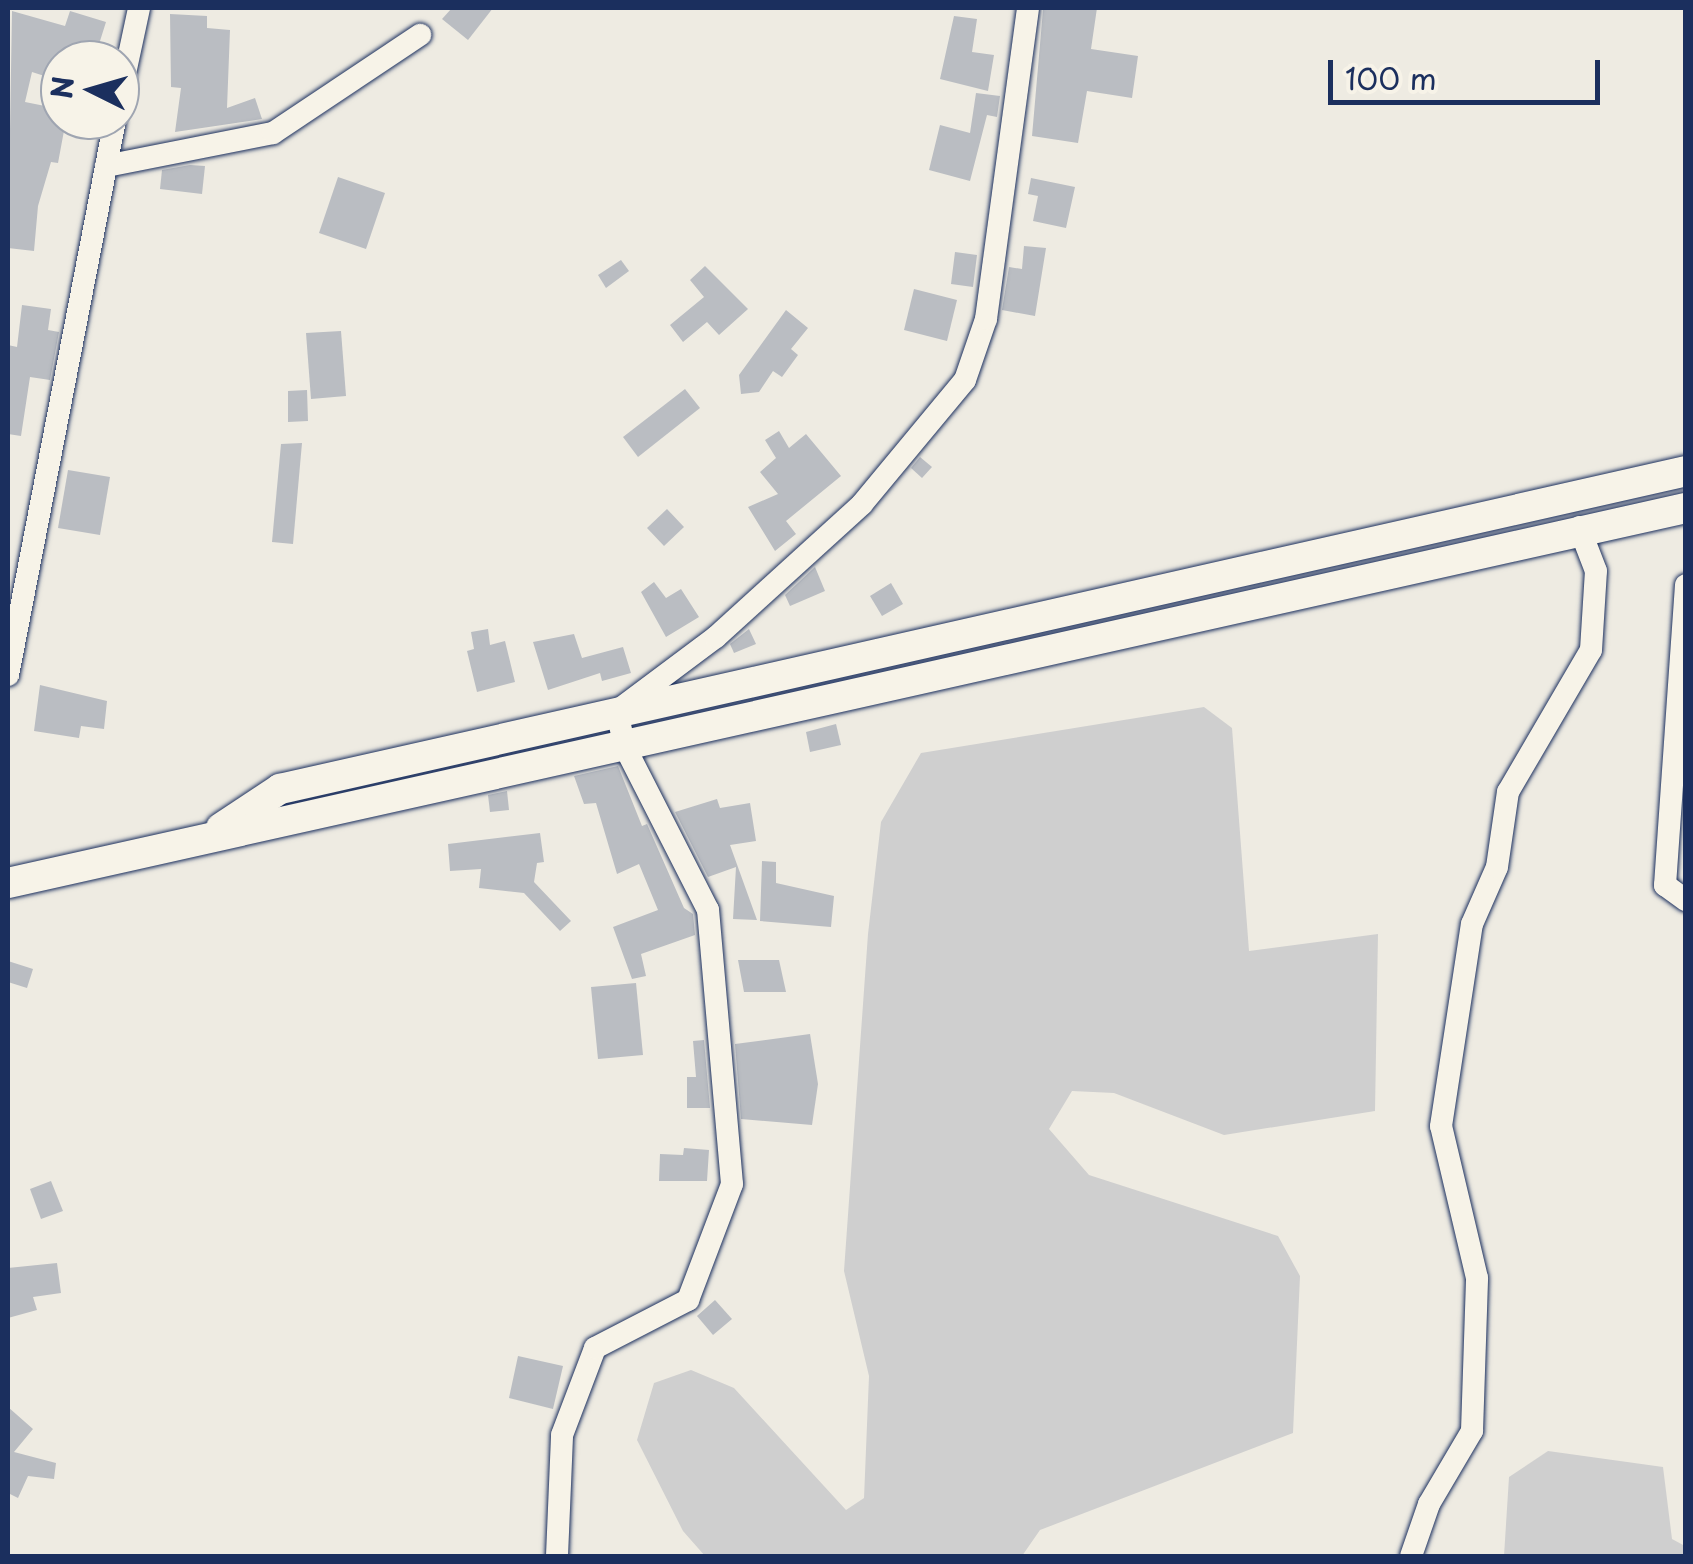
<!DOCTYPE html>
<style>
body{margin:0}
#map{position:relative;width:1693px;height:1564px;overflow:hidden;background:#eeebe2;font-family:"Playpen Sans",sans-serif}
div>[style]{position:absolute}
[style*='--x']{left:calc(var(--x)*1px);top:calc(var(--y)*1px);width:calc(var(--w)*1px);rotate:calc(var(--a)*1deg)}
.green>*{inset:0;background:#cfcfcf}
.building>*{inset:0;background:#babdc2}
.roads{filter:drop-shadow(0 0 2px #1b2f5e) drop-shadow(0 0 2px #1b2f5e)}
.minor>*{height:22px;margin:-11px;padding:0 11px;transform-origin:11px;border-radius:11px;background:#f7f3e8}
.major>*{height:30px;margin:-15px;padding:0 15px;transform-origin:15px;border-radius:15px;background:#f7f3e8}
span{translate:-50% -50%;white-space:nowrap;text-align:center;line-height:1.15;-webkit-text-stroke:8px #f7f3e8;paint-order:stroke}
.frame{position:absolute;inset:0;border:10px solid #1b2f5e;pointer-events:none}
.north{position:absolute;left:40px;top:40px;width:100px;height:100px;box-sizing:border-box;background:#f7f3e8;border:2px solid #9fa5b1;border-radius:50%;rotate:275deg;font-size:28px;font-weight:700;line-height:40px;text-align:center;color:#1b2f5e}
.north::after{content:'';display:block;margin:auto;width:35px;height:45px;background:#1b2f5e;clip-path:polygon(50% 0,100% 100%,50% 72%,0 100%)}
.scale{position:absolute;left:1328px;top:60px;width:272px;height:45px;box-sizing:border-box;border:5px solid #1b2f5e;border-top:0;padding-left:12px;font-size:30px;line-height:35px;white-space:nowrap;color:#1b2f5e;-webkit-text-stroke:8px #f7f3e8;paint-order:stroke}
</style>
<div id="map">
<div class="green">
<div style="clip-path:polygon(1204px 707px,1232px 728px,1249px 951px,1378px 934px,1375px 1111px,1224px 1135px,1114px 1093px,1072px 1091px,1049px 1129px,1089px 1175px,1278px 1236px,1300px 1276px,1293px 1433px,1040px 1530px,1022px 1556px,705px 1556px,683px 1531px,637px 1440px,654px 1383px,691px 1370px,734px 1388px,846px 1510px,864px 1498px,869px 1376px,844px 1271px,868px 934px,881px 822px,921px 753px)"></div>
<div style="clip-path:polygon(1548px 1451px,1663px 1467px,1672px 1539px,1685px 1546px,1685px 1556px,1504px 1556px,1509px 1477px)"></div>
</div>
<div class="building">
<div style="clip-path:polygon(452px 8px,493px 8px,468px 40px,442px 19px)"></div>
<div style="clip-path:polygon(1097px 8px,1091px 49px,1138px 56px,1132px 98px,1087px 91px,1078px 143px,1032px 136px,1043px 10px)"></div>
<div style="clip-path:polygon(12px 11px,65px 26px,70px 11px,106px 22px,94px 60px,60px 60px,60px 81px,32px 72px,25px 102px,60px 109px,60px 120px,66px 120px,58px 163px,51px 162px,38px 206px,34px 251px,8px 248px)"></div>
<div style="clip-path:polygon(170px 14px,207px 16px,207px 28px,230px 30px,227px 108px,255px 98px,262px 119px,175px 132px,181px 88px,171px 87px)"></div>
<div style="clip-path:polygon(954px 16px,977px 19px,972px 52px,994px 55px,988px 91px,940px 79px)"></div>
<div style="clip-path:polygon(976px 93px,1000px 96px,997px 117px,987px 115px,970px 181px,929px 170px,940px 125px,970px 133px)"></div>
<div style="clip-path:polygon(190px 165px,205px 166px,202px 194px,160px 189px,162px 170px)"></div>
<div style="clip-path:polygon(338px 177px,385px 193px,366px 249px,319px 233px)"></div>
<div style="clip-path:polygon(1031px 178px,1075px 187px,1066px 228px,1033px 221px,1038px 196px,1028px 194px)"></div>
<div style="clip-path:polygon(1024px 246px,1046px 248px,1035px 316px,1002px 310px,1009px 267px,1022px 269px)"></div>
<div style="clip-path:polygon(955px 252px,977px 255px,973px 287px,951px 284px)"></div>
<div style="clip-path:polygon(621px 260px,629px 271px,606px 288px,598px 275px)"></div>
<div style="clip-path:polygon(705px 266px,748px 309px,719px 335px,707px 322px,683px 342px,670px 325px,704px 297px,690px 280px)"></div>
<div style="clip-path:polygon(914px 289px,957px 300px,947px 341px,904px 330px)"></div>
<div style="clip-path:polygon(22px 305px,51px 309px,48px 330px,59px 332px,50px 380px,30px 377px,21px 436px,8px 434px,8px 345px,17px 347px)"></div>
<div style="clip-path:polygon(786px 310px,808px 328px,791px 349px,798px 355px,782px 377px,773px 371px,759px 392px,741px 394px,739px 375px)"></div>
<div style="clip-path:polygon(341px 331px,346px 396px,311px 399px,306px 333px)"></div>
<div style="clip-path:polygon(685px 389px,700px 408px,638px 457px,623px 437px)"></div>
<div style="clip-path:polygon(307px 390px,308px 421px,288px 422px,288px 391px)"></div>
<div style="clip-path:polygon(779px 431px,789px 448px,806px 434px,841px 476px,786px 521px,796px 534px,775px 551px,748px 507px,778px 494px,760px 472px,776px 458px,765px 440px)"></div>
<div style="clip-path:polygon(302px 443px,293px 544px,272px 542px,281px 444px)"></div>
<div style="clip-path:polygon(920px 457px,932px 467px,922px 478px,911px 468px)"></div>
<div style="clip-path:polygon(68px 470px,110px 477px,100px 535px,58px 528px)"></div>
<div style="clip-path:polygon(667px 509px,684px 527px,664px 546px,647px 528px)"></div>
<div style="clip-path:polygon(815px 567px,825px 591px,790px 606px,785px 595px)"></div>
<div style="clip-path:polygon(654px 582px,666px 598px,681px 589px,699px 617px,666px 637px,641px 592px)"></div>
<div style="clip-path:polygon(891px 583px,903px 604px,882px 616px,870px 596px)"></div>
<div style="clip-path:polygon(488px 629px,490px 645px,505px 641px,515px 682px,477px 692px,467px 651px,474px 649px,471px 632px)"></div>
<div style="clip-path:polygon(749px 629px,756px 644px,734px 653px,730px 644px)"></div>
<div style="clip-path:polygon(574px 634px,582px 658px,623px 647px,631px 673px,602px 681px,600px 673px,548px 690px,533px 642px)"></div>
<div style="clip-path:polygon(40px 685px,107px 701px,104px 729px,81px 726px,79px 738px,34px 731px)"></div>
<div style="clip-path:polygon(836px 724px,841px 745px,810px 752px,806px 732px)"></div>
<div style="clip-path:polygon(618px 766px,642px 826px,647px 824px,684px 908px,693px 914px,695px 935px,641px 954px,646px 976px,632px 979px,613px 927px,658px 910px,639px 864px,617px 874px,596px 803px,584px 804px,574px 776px)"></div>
<div style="clip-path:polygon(507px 791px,509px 810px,490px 812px,488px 795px)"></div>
<div style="clip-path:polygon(717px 799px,720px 808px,750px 803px,756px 841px,730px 845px,757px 920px,733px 919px,736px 867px,708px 877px,675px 812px)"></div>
<div style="clip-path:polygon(540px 833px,544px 862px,537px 863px,534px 882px,571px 921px,560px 931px,524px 893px,479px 888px,481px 869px,450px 871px,448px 844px)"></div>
<div style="clip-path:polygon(762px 861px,776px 862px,776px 883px,834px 896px,831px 927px,760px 921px)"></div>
<div style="clip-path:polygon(738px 960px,779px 960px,786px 992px,744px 992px)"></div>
<div style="clip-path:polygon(8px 961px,33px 969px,27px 988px,8px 982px)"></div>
<div style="clip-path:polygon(636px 983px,643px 1055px,598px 1059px,591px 987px)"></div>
<div style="clip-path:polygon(810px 1034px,818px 1084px,812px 1125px,741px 1119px,735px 1044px)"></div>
<div style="clip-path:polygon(704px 1040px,710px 1108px,687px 1108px,687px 1077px,696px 1077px,693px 1041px)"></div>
<div style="clip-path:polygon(684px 1148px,709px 1150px,707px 1181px,659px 1181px,660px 1154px,683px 1155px)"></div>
<div style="clip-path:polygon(51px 1181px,63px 1211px,41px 1219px,30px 1189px)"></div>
<div style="clip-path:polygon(57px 1263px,61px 1293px,33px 1297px,37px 1310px,8px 1318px,8px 1268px)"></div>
<div style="clip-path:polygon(715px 1300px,732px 1319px,713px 1335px,697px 1316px)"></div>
<div style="clip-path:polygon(518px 1356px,563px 1366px,553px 1409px,509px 1398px)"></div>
<div style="clip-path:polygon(8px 1407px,33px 1429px,14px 1452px,56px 1463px,54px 1479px,28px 1476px,18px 1498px,8px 1493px)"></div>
</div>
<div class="roads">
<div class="minor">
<div style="--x:120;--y:97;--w:91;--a:-77.9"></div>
<div style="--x:106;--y:166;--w:170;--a:-11.2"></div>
<div style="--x:273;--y:133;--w:177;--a:-33.7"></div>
<div style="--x:1686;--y:585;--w:301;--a:94"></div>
<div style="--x:1665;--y:885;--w:26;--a:36"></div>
<div style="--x:8;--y:675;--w:565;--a:-79.09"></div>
<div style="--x:557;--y:1556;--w:121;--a:-87.6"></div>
<div style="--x:562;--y:1435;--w:93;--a:-69.2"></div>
<div style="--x:595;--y:1348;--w:105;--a:-27.3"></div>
<div style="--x:688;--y:1300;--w:124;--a:-69.2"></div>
<div style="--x:732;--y:1184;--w:275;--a:-95"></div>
<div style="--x:708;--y:910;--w:183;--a:-117"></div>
<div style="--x:625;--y:747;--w:37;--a:-103"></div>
<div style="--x:617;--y:711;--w:124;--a:-36.8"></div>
<div style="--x:716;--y:637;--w:197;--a:-42.3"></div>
<div style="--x:862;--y:504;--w:161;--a:-50.3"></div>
<div style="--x:965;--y:380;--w:65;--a:-71"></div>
<div style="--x:986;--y:319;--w:314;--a:-82.3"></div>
<div style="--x:1411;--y:1556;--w:55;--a:-70.9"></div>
<div style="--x:1429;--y:1504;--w:85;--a:-59.5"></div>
<div style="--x:1472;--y:1431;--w:153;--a:-88.1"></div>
<div style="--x:1477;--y:1278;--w:156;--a:-103.3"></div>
<div style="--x:1441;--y:1126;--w:204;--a:-81.3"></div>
<div style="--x:1472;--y:924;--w:62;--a:-66.3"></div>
<div style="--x:1497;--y:867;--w:76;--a:-81.7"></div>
<div style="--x:1508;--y:792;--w:164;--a:-59.7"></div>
<div style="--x:1591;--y:650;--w:79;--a:-86.4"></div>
<div style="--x:1596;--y:571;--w:47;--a:-111.1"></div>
</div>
<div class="major">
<div style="--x:221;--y:828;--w:71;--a:-33.5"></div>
<div style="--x:280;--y:789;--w:1442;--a:-12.74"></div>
<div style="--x:8;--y:883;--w:1719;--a:-12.6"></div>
</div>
</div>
<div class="frame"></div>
<div class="north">N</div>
<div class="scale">100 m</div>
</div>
